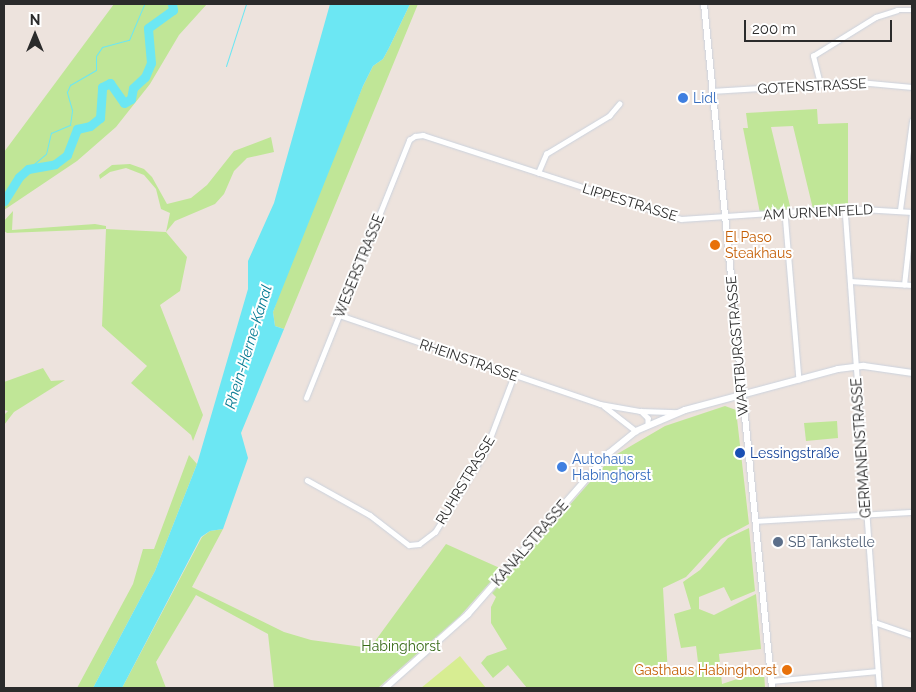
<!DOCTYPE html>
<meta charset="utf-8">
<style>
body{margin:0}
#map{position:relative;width:916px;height:692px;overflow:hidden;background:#ede3dd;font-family:Raleway,sans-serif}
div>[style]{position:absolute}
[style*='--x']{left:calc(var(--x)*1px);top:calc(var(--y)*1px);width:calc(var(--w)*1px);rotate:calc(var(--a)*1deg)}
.green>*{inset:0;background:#c0e697}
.pitch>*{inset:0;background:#d7ed92}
.water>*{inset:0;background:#6ce7f3}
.stream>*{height:1px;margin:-0.5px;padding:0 0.5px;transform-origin:0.5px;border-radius:0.5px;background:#6ce7f3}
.river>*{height:9px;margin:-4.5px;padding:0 4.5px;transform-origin:4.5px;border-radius:4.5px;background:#6ce7f3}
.roads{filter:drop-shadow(0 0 1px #cbd2dd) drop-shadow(0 0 1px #cbd2dd)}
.minor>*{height:4.5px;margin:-2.25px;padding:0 2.25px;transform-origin:2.25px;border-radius:2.25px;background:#fff}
.secondary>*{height:6px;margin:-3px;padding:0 3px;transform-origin:3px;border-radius:3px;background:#fff}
.dots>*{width:14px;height:14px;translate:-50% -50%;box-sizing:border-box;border:2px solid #fff;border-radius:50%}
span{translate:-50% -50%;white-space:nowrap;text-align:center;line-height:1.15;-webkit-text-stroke:4px #fff;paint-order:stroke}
.street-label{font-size:14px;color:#2b2b2b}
.shop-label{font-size:14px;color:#366cbe}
.left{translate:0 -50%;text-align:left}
.food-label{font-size:14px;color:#c56008}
.right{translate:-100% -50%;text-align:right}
.transit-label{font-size:14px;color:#164399}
.service-label{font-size:14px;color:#4e5e75}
.park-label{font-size:14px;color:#386b18}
.water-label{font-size:15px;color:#097c94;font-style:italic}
.frame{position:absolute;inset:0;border:5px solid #2b2b2b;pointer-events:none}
.north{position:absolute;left:10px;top:10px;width:50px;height:50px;-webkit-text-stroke:4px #fff;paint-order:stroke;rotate:0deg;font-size:14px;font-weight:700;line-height:20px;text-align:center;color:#2b2b2b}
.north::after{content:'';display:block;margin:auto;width:18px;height:22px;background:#2b2b2b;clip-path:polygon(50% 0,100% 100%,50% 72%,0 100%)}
.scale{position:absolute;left:744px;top:20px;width:148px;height:22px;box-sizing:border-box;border:2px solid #2b2b2b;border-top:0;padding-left:6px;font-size:15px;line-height:18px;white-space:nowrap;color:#2b2b2b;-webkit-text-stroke:4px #fff;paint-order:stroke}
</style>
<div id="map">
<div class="green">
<div style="clip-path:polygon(114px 4px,207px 4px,179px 35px,150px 84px,116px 127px,77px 161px,4px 210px,4px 152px)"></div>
<div style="clip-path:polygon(410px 4px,418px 4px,284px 329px,275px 326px,273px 312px,298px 241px,363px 86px,373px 66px,383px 59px,389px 48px)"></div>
<div style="clip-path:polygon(817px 109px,818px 124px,848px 123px,848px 206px,813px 209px,793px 126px,771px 127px,791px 210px,760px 213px,743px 128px,748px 128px,746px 113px)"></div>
<div style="clip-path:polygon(271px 137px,274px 152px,247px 158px,234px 171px,224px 194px,215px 204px,175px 221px,166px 232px,187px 257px,180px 291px,160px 305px,203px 415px,193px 441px,191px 435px,131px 383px,147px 366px,102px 326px,106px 229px,7px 233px,4px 231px,4px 221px,13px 211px,12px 230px,95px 224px,106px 226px,106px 229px,166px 232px,170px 213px,161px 209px,156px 189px,144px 175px,126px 168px,110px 172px,100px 179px,99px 175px,112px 165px,130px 164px,144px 169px,152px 177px,167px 204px,191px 198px,207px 185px,234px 151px)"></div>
<div style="clip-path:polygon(43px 368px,51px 381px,65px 380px,14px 412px,4px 425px,4px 415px,8px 411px,4px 410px,4px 382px)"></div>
<div style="clip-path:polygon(725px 406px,736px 410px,749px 524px,721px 539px,686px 577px,663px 588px,668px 674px,699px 670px,696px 646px,681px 648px,674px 614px,691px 609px,683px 582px,700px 570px,728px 538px,749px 528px,755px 591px,731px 601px,724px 587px,699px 597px,699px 609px,714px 615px,756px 594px,761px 649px,719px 654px,722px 684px,764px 670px,765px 688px,527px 688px,508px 665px,493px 678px,481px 663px,487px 656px,507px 649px,491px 623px,491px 607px,496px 597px,492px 593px,612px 457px,665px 426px)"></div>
<div style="clip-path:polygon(837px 421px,838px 438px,806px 441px,804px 423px)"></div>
<div style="clip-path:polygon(189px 455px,197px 464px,155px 571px,93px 688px,77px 688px,133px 584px,143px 549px,154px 549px)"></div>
<div style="clip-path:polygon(223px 529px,192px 587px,284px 632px,311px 640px,370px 648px,446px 544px,502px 569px,460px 616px,378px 688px,274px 688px,268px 634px,196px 595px,156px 662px,166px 688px,122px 688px,202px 537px,210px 531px)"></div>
</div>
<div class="pitch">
<div style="clip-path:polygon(460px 656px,486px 688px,421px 688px)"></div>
</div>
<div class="water">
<div style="clip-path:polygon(330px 4px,410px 4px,389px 48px,383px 59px,373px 66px,363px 86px,273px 312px,275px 326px,284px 329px,241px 433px,248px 458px,223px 529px,210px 531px,201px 537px,122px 688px,93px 688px,155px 571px,197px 464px,248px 289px,248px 261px,274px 203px)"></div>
</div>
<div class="stream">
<div style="--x:226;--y:66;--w:65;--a:-72.1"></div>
<div style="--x:28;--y:169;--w:23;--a:-40"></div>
<div style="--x:46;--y:154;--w:22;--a:-77"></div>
<div style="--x:51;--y:133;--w:21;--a:-23"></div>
<div style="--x:70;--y:125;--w:15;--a:-82"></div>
<div style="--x:72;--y:110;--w:19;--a:-106"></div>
<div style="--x:67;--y:92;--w:8;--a:-67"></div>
<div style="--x:70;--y:85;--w:30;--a:-30"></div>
<div style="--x:96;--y:70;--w:14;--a:-90"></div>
<div style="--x:96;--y:56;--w:11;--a:-56"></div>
<div style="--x:102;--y:47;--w:28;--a:-15"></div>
<div style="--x:129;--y:40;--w:39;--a:-67"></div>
</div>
<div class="river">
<div style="--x:4;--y:201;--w:28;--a:-58"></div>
<div style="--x:19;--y:177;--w:12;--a:-42"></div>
<div style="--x:28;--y:169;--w:27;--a:-10"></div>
<div style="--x:55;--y:164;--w:15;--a:-37"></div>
<div style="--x:67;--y:155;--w:28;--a:-69"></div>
<div style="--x:77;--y:129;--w:13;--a:-13"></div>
<div style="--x:90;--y:126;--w:13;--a:-39"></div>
<div style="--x:100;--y:118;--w:31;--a:-86"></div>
<div style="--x:102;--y:87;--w:9;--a:-27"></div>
<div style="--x:110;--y:83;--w:24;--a:55"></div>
<div style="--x:124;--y:103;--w:8;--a:-30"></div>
<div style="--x:131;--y:99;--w:11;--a:-80"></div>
<div style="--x:133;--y:88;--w:16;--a:-43"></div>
<div style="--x:145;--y:77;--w:15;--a:-67"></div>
<div style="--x:151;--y:63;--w:35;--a:-95"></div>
<div style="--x:148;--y:28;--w:31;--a:-36"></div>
<div style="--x:173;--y:10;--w:6;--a:-99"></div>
</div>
<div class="roads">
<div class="minor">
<div style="--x:820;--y:84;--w:29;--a:-104"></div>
<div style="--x:813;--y:56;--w:74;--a:-31.8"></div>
<div style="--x:876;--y:17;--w:22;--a:-18"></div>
<div style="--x:897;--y:10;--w:15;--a:0"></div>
<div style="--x:711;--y:91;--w:148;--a:-3.5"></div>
<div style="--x:859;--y:82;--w:53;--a:5.4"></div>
<div style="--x:538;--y:173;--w:21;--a:-67"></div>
<div style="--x:546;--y:154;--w:74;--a:-31.1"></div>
<div style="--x:609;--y:116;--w:16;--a:-50"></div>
<div style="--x:845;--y:208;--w:481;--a:85.9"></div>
<div style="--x:900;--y:210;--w:90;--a:-82.3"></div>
<div style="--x:785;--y:213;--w:167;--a:85.2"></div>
<div style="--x:850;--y:281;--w:62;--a:3.7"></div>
<div style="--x:904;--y:285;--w:73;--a:-83.7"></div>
<div style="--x:339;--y:315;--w:276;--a:18.8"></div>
<div style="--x:600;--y:404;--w:41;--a:9.9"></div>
<div style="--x:640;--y:411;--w:37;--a:2"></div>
<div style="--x:306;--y:398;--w:278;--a:-68.2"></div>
<div style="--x:409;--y:140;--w:7;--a:-34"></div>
<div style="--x:415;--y:136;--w:8;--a:-7"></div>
<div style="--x:423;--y:135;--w:271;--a:18"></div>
<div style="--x:681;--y:219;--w:164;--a:-3.8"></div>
<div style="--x:845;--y:208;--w:67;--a:3.4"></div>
<div style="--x:604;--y:406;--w:41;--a:38"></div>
<div style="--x:641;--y:411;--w:10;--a:45"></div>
<div style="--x:648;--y:418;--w:6;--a:90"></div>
<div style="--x:307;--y:480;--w:72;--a:29.1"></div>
<div style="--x:370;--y:515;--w:49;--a:37.6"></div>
<div style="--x:409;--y:545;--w:10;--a:-6"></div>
<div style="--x:419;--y:544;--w:20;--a:-37"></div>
<div style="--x:435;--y:532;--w:92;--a:-57.9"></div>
<div style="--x:484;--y:454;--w:85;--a:-69.2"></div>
<div style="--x:755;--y:521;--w:157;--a:-3.3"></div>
<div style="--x:874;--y:622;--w:40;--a:18.9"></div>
<div style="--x:771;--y:681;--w:107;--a:-5.3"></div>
</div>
<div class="secondary">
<div style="--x:704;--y:4;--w:687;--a:84.32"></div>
<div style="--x:385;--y:688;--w:111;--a:-41.7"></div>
<div style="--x:468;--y:614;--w:214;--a:-48.8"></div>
<div style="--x:609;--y:453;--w:35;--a:-39"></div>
<div style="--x:636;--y:431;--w:53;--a:-23.2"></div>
<div style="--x:685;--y:410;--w:158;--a:-15"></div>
<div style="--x:838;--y:369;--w:26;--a:-7"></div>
<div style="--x:864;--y:366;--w:49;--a:8.3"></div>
</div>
</div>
<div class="dots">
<div style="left:683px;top:98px;background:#3f7fe0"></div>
<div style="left:715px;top:245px;background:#e8710a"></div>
<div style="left:740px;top:453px;background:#1a4fb4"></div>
<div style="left:562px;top:467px;background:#3f7fe0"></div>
<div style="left:778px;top:542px;background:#5c6f8a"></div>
<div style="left:787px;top:670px;background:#e8710a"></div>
</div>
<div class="street-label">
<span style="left:812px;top:86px;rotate:-3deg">GOTENSTRASSE</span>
<span style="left:630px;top:202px;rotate:17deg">LIPPESTRASSE</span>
<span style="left:818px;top:212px;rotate:-3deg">AM URNENFELD</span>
<span style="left:359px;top:266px;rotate:-68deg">WESERSTRASSE</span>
<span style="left:737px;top:346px;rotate:-95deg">WARTBURGSTRASSE</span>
<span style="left:469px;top:360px;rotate:19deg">RHEINSTRASSE</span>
<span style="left:861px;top:448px;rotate:-94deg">GERMANENSTRASSE</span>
<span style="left:465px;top:480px;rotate:-59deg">RUHRSTRASSE</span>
<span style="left:530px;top:543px;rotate:-49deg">KANALSTRASSE</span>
</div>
<div class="shop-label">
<span class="left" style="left:693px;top:98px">Lidl</span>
<span class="left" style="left:572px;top:467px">Autohaus<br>Habinghorst</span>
</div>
<div class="food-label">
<span class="left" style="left:725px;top:245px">El Paso<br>Steakhaus</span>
<span class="right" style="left:777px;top:670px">Gasthaus Habinghorst</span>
</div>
<div class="transit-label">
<span class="left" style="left:750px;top:453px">Lessingstraße</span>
</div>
<div class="service-label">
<span class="left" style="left:788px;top:542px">SB Tankstelle</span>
</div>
<div class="park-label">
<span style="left:401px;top:646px">Habinghorst</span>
</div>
<div class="water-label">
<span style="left:249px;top:347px;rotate:-73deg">Rhein-Herne-Kanal</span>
</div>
<div class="frame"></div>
<div class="north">N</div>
<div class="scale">200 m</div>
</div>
